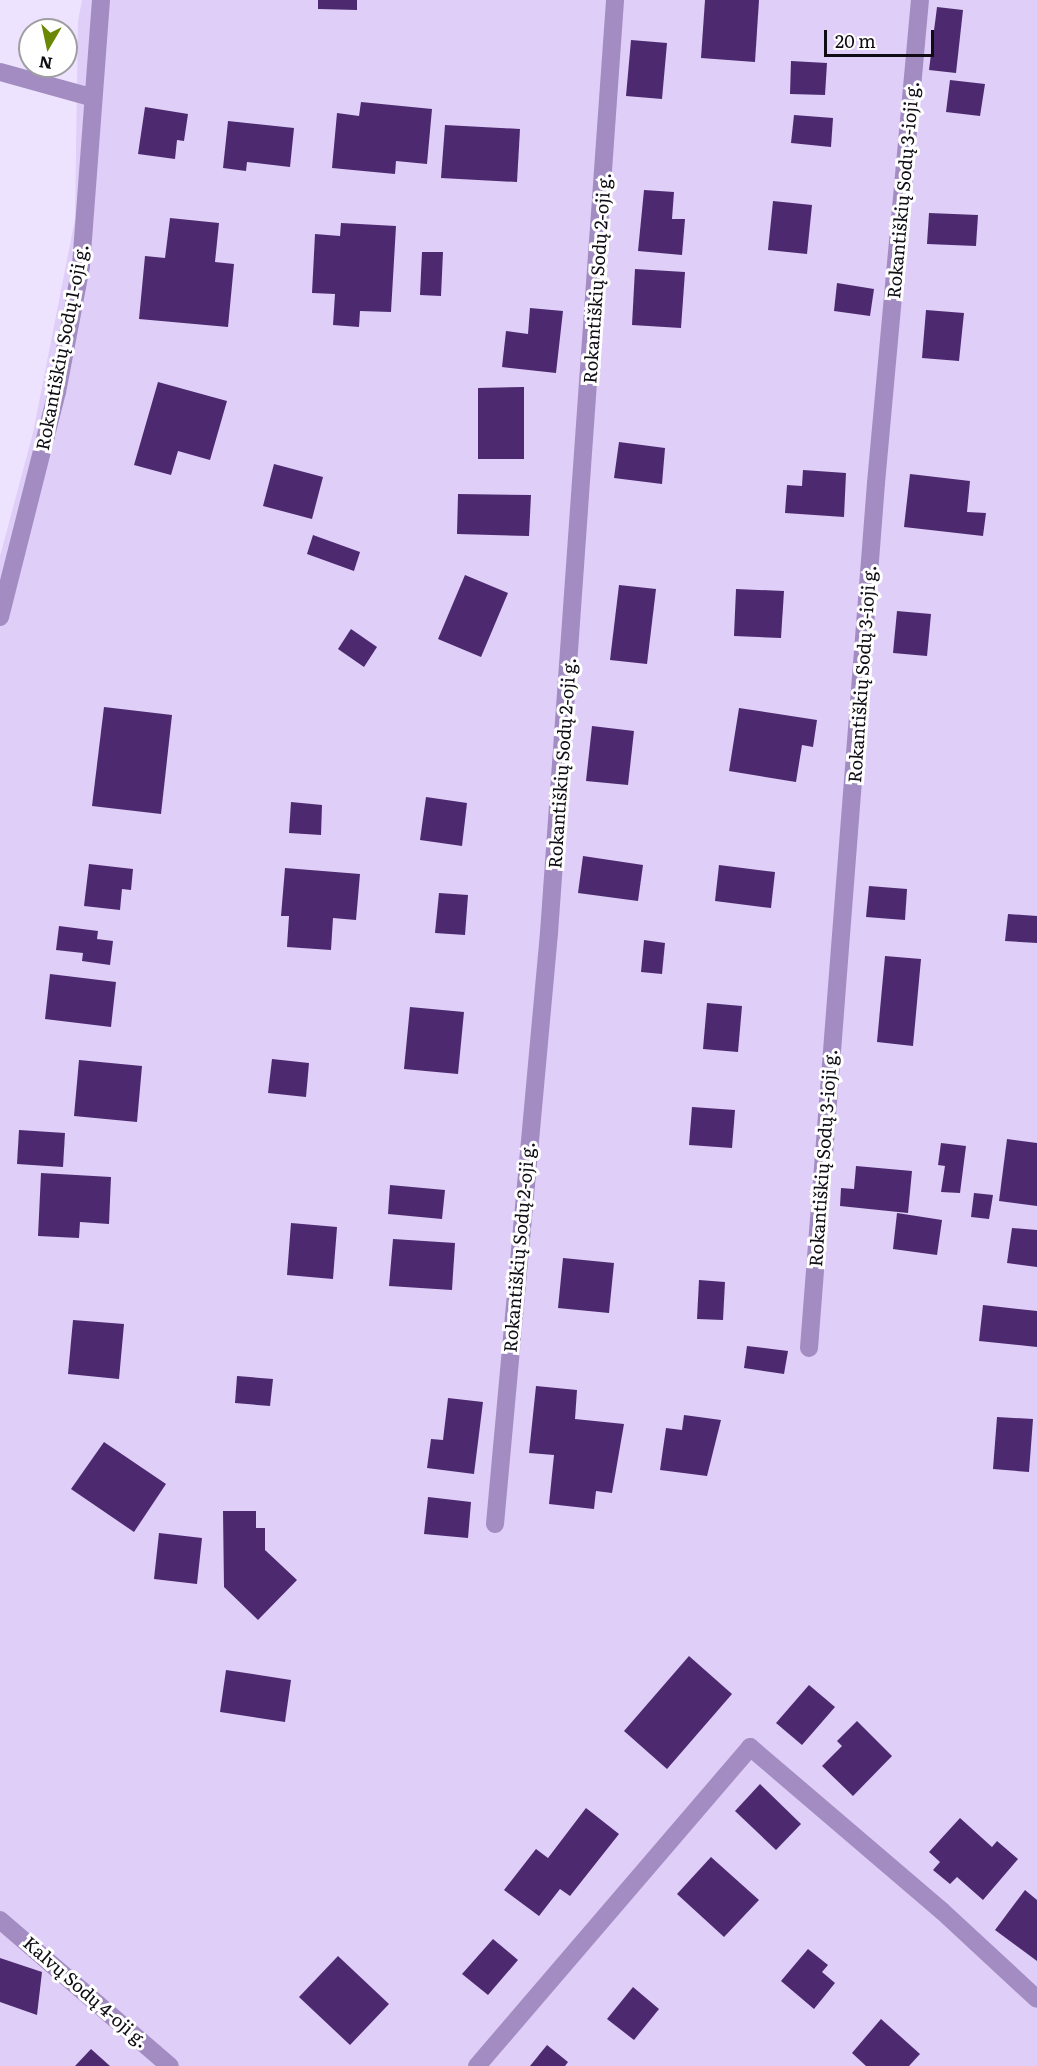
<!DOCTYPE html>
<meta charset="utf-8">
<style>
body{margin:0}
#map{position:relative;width:1037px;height:2066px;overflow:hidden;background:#eee3fe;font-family:Literata,serif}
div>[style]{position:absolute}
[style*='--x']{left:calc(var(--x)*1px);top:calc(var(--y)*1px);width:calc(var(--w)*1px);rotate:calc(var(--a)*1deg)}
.green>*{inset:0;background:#dfcef7}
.building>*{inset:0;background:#4d2a70}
.minor>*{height:18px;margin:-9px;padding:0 9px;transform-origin:9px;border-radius:9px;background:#a38cc1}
span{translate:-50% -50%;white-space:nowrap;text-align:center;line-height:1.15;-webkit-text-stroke:6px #fff;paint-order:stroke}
.street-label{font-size:18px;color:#0f0c14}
.north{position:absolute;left:18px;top:18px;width:60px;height:60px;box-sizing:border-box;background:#fff;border:2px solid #9f9ea1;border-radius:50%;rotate:189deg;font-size:16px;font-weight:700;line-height:24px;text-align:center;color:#0f0c14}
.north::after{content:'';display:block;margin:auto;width:21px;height:27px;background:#6a8803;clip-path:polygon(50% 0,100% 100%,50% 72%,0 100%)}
.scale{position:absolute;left:824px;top:30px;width:110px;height:27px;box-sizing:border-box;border:3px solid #0f0c14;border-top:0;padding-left:8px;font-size:18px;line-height:21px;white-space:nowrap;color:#0f0c14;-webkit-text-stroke:4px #fff;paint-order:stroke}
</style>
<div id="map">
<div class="green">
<div style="clip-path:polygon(82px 0,1037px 0,1037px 2066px,0 2066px,0 556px,33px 433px,75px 219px,78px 21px)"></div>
</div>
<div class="building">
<div style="clip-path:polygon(318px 0,357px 0,357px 10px,318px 9px)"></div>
<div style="clip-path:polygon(705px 0,759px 0,755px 62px,701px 58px)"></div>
<div style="clip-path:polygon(937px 7px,963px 10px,956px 73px,929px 70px)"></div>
<div style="clip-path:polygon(631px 40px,667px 43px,662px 99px,626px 96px)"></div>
<div style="clip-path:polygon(791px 61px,827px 63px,825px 95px,790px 94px)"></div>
<div style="clip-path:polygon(950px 80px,985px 84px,980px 116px,946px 112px)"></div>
<div style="clip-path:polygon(361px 102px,432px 109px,427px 164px,396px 161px,395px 174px,332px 168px,337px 113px,359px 116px)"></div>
<div style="clip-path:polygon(145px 107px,188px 114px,184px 141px,177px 140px,175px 159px,138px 154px)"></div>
<div style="clip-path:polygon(794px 115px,833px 118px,831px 147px,791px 143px)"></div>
<div style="clip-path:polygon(228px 121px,294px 128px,290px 167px,247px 162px,246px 171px,223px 168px)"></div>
<div style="clip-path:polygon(445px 125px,520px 129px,517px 182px,441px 178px)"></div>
<div style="clip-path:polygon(644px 190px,674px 192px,672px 219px,685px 219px,682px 255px,638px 251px)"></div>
<div style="clip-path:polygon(773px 201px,812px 205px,807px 254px,768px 250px)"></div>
<div style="clip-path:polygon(929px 213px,978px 215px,976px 246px,927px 244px)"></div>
<div style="clip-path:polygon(170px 218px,219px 223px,215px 262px,234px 264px,228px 327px,139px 319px,145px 256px,165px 258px)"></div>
<div style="clip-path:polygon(341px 223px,396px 226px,391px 312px,360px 311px,359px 327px,333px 325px,335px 294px,312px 293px,315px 234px,340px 236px)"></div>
<div style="clip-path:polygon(422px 252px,443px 252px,441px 296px,420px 295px)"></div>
<div style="clip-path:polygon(635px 269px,685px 272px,681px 328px,632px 325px)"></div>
<div style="clip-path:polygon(837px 283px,874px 289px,870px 316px,834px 311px)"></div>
<div style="clip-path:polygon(530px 308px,563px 311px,556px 373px,502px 367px,506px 331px,528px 334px)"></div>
<div style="clip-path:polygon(926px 310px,964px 313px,959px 361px,922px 358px)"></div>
<div style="clip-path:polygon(158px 382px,227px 401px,210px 460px,178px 451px,171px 475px,134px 465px)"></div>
<div style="clip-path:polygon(524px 387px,524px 459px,478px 459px,478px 388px)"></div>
<div style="clip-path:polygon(619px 442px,665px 448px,662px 484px,614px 478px)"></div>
<div style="clip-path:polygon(274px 464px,323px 477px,312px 519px,263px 506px)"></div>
<div style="clip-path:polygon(803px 470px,846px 473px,844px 517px,785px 513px,787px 485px,802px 486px)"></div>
<div style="clip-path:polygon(910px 474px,970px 481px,967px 512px,986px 513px,983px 536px,904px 527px)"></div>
<div style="clip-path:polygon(458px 494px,531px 495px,529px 536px,457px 534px)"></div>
<div style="clip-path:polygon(313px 535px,360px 552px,354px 571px,307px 554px)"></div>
<div style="clip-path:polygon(465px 575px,508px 593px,481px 657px,438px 639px)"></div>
<div style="clip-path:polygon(619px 585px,656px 589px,647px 664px,610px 660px)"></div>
<div style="clip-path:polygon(736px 589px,784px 591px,781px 638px,734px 636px)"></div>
<div style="clip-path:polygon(897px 611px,931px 614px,927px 656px,893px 653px)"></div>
<div style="clip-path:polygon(351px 629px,377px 647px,364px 667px,338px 649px)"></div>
<div style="clip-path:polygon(104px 707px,172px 715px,161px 814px,92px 806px)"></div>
<div style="clip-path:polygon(739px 708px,817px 720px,813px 747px,802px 745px,796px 782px,729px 771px)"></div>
<div style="clip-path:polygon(592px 726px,634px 731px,628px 785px,586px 781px)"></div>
<div style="clip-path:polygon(426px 797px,467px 803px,462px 846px,420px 840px)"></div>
<div style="clip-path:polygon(291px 802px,322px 805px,321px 835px,289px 833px)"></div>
<div style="clip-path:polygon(583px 856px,643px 865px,638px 901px,578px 893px)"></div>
<div style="clip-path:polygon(89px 864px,133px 869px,131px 890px,122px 889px,120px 910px,84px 906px)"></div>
<div style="clip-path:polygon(719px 865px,775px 872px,771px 908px,715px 901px)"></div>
<div style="clip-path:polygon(285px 868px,360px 874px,356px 920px,333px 918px,331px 950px,287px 947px,289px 916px,281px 916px)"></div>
<div style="clip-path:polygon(869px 886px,907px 889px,905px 920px,866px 917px)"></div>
<div style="clip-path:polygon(439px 893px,468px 895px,465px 935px,435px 933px)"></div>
<div style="clip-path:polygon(1008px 914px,1037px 916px,1037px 943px,1005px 941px)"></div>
<div style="clip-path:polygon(59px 926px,98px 931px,97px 939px,113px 941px,110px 965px,82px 961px,83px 953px,56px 950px)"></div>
<div style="clip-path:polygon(644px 940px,665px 943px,662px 974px,641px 972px)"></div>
<div style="clip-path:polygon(885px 956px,921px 959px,913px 1046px,877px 1042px)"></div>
<div style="clip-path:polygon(50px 974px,116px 982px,111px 1027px,45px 1019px)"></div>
<div style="clip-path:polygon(707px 1003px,742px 1006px,738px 1052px,703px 1049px)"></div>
<div style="clip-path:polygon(410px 1007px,464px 1012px,458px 1074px,404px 1069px)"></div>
<div style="clip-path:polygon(272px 1059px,309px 1063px,306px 1097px,268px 1093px)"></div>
<div style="clip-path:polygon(79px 1060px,142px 1066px,137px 1122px,74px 1116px)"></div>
<div style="clip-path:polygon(692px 1107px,735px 1110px,732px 1148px,689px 1145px)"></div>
<div style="clip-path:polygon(19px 1130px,65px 1133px,63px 1167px,17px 1164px)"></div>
<div style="clip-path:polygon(1007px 1139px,1037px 1143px,1037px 1206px,999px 1201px)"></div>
<div style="clip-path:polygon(941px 1143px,966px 1146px,960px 1193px,941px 1192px,945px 1166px,938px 1165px)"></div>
<div style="clip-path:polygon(856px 1166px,912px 1171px,908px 1213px,840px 1206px,841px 1188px,854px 1189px)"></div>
<div style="clip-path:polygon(41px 1173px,111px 1177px,109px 1224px,80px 1222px,79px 1238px,38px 1236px)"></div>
<div style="clip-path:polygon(390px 1185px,445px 1190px,442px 1219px,388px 1214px)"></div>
<div style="clip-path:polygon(974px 1193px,993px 1195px,989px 1219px,971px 1217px)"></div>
<div style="clip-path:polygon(897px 1213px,942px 1220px,937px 1255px,893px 1249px)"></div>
<div style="clip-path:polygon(291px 1223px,337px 1227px,333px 1279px,287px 1275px)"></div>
<div style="clip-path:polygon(1012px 1228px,1037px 1230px,1037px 1267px,1007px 1263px)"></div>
<div style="clip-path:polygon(393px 1239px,455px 1243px,452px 1290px,389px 1286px)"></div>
<div style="clip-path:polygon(563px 1258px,614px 1263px,609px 1313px,558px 1308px)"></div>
<div style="clip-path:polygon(699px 1280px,725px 1282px,723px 1320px,697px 1319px)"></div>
<div style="clip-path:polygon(983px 1305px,1037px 1311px,1037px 1347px,979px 1341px)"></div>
<div style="clip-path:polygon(73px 1320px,124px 1324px,119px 1379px,68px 1374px)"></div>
<div style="clip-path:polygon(747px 1346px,788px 1351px,784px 1374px,744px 1368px)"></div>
<div style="clip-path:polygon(237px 1376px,273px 1379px,270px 1406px,235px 1403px)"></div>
<div style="clip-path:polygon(536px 1386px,577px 1390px,575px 1419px,624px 1424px,612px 1493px,596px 1491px,594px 1509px,549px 1504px,554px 1455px,529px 1453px)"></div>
<div style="clip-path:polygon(448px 1398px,483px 1402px,474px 1474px,427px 1468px,431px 1439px,443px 1440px)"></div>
<div style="clip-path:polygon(684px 1415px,721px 1420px,707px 1476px,660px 1470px,666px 1428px,682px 1430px)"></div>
<div style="clip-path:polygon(997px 1417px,1033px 1419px,1029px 1472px,993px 1469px)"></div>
<div style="clip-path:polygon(104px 1442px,166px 1484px,134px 1532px,71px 1489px)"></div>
<div style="clip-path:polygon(428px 1497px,471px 1502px,468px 1538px,424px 1534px)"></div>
<div style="clip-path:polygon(223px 1511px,256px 1511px,256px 1528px,265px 1528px,265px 1550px,297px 1580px,258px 1620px,224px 1587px)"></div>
<div style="clip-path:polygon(159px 1533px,202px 1538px,197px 1584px,154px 1579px)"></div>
<div style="clip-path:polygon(689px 1656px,732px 1694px,667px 1769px,624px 1731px)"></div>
<div style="clip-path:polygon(226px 1670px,291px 1680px,285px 1722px,220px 1712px)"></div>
<div style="clip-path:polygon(809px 1685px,835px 1707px,802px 1745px,776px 1723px)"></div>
<div style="clip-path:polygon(857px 1721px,892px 1756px,853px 1796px,822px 1766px,842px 1746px,837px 1741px)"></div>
<div style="clip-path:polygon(760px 1784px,801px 1824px,776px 1850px,735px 1811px)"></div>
<div style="clip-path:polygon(586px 1808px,619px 1834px,570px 1896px,560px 1889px,539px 1916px,504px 1890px,536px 1849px,548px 1858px)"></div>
<div style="clip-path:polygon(960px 1818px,992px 1847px,997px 1841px,1018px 1859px,983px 1900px,957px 1877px,950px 1884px,933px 1870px,940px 1862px,929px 1852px)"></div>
<div style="clip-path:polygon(711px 1857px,759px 1900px,724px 1937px,677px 1894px)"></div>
<div style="clip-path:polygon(1025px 1890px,1037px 1900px,1037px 1961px,995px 1930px)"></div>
<div style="clip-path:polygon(493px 1939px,518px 1960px,488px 1995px,462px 1974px)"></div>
<div style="clip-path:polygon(808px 1949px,828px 1965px,822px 1972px,835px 1983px,814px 2009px,781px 1981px)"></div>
<div style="clip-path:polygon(338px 1956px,389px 2004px,350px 2045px,299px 1997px)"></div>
<div style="clip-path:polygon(0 1958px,42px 1972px,37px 2015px,0 2002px)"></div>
<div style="clip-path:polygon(633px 1987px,659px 2009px,634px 2040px,607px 2019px)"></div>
<div style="clip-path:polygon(881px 2019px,920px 2054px,909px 2066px,866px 2066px,852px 2053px)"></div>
<div style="clip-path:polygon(547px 2045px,568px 2062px,565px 2066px,530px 2066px)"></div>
<div style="clip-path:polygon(91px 2049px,110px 2066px,75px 2066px)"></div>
</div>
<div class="minor">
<div style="--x:0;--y:72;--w:94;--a:15.4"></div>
<div style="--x:0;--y:617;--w:232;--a:-75.8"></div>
<div style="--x:57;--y:392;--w:128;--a:-79.2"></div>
<div style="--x:81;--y:266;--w:267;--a:-85.7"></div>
<div style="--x:809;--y:1348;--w:868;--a:-85.57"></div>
<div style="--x:876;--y:483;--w:485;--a:-84.8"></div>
<div style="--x:495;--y:1524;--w:593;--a:-84.78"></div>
<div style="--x:549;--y:933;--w:935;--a:-85.95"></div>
<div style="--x:0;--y:1920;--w:224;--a:40.7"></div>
<div style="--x:477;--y:2066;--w:420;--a:-49.4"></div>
<div style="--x:750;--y:1747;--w:253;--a:40.5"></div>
<div style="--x:942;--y:1911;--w:129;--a:42.8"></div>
</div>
<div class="street-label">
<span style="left:903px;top:190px;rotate:-85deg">Rokantiškių Sodų 3-ioji g.</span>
<span style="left:597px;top:278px;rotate:-86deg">Rokantiškių Sodų 2-oji g.</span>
<span style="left:62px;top:347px;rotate:-79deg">Rokantiškių Sodų 1-oji g.</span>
<span style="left:862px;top:674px;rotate:-86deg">Rokantiškių Sodų 3-ioji g.</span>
<span style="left:562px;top:763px;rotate:-86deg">Rokantiškių Sodų 2-oji g.</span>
<span style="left:823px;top:1158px;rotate:-86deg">Rokantiškių Sodų 3-ioji g.</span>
<span style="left:519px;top:1247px;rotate:-85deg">Rokantiškių Sodų 2-oji g.</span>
<span style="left:86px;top:1992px;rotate:41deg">Kalvų Sodų 4-oji g.</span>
</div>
<div class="north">N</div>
<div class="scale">20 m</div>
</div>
